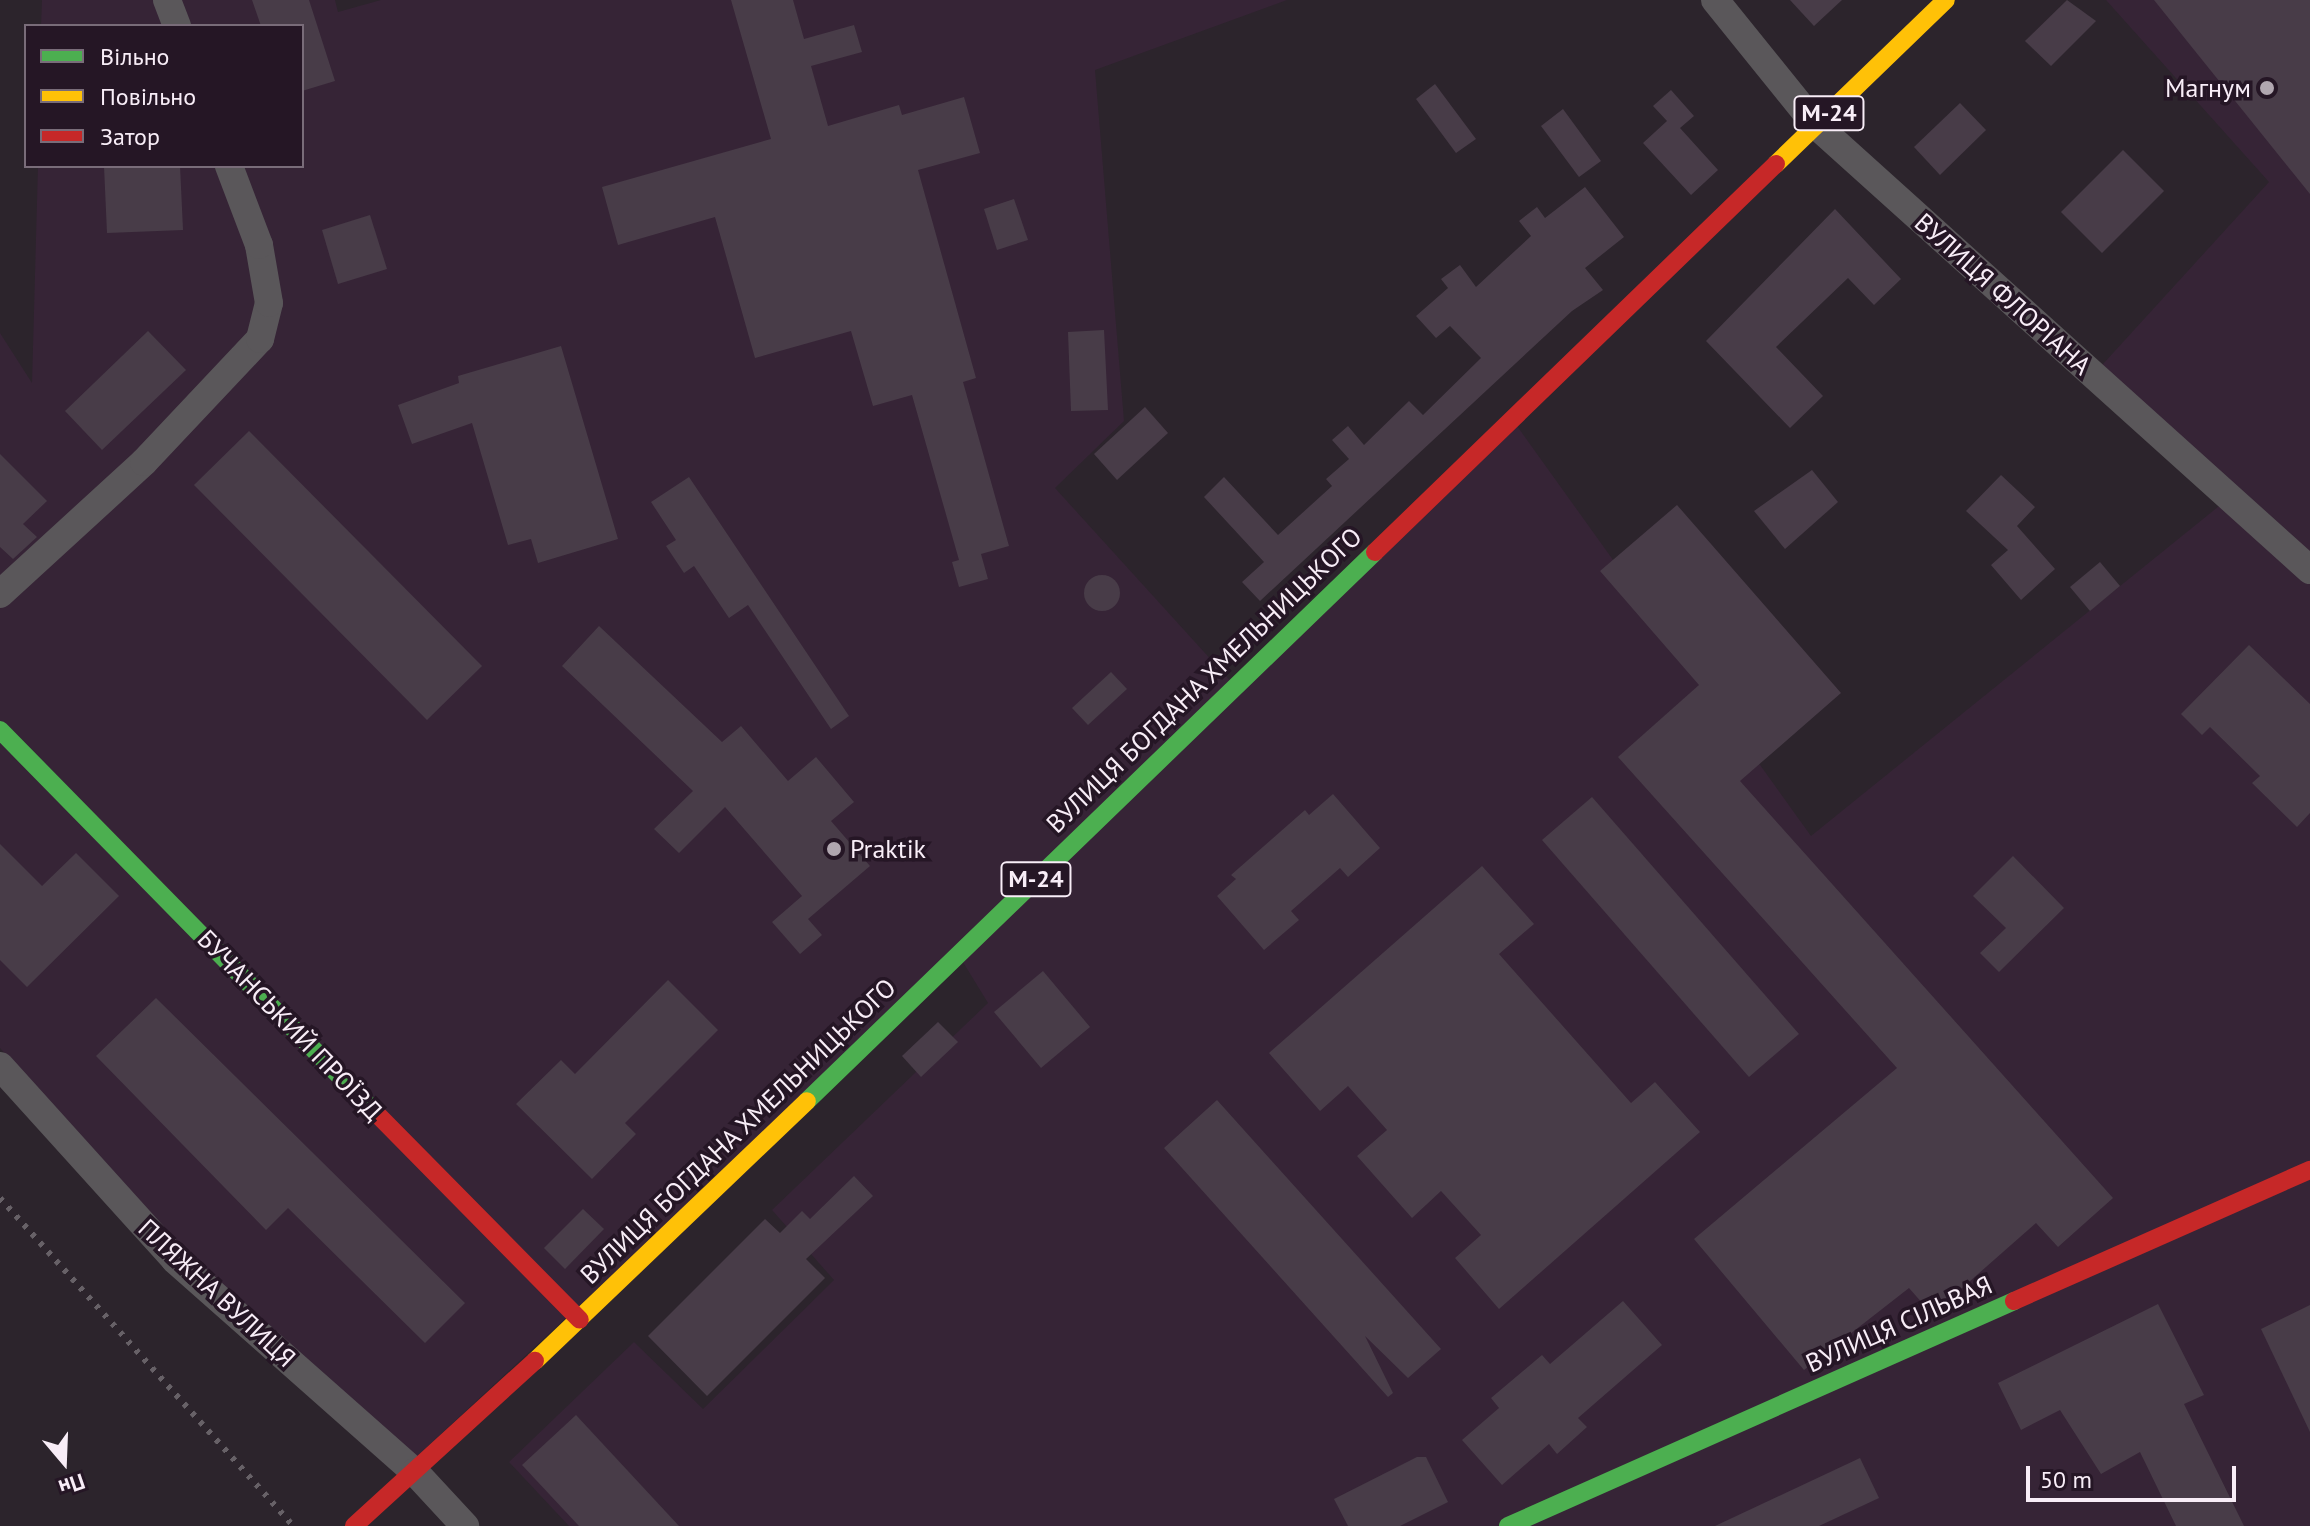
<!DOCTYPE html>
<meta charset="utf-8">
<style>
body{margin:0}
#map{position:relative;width:2310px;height:1526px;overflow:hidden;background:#2c242c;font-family:"PT Sans",sans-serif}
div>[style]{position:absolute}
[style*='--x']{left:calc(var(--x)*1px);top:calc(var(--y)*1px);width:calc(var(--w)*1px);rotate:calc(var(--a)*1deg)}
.built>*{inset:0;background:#362436}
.building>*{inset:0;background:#483c48}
.round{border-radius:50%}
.street>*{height:28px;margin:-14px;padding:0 14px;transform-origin:14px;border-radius:14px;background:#5a575a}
.fast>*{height:18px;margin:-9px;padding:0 9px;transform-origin:9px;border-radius:9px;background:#4caf50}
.slow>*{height:18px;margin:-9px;padding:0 9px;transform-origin:9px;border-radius:9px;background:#ffc107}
.jam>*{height:18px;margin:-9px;padding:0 9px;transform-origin:9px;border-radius:9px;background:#c62828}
.rail>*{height:6px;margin-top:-3px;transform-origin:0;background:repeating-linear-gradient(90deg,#676167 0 4px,transparent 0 12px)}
.dots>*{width:22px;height:22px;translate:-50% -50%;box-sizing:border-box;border:4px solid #251625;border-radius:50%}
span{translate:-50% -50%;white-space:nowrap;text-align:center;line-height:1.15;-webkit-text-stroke:7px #251625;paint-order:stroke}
.shield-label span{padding:2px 6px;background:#251625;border:2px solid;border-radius:6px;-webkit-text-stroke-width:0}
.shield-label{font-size:24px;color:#f8edf7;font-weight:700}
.poi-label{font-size:26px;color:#f8edf7}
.right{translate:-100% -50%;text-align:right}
.left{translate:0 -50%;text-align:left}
.street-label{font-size:26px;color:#f8edf7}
.legend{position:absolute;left:24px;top:24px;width:280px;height:144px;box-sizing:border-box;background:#251625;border:2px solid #796c79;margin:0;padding:10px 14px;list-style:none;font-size:24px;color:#f8edf7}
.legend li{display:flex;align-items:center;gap:16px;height:40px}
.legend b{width:40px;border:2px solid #796c79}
.north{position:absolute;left:24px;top:1422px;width:80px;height:80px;-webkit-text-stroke:6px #251625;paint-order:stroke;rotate:161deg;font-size:22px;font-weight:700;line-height:32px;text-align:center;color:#f8edf7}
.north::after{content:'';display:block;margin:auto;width:28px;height:36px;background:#f8edf7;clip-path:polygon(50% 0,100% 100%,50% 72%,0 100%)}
.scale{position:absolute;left:2026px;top:1466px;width:210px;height:36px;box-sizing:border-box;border:4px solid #f8edf7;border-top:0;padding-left:10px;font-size:24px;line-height:28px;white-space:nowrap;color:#f8edf7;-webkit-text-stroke:6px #251625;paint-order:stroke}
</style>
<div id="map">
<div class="built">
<div style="clip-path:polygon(42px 0,335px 0,338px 12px,381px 0,1287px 0,1095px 70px,1124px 421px,1055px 488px,1235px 686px,1512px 419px,1811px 836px,2229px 498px,2093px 375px,2269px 182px,2106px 0,2310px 0,2310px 1526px,569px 1526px,509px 1462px,634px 1342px,703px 1409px,834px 1280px,772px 1210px,988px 1003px,958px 954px,415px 1458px,184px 1254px,0 1048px,0 333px,32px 383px,38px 166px,302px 166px,302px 26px,41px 26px)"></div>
</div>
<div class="building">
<div style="clip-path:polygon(252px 0,309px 0,335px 81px,302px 91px,302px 26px,261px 26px)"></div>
<div style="clip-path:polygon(731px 0,793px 0,804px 39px,854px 25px,862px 52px,811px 66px,828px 126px,899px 105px,902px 115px,964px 97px,980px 153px,918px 170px,976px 378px,963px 382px,1009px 546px,981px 554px,988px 579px,959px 587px,952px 562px,959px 560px,912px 395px,873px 406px,851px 331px,755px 358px,715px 217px,618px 245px,602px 187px,771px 139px)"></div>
<div style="clip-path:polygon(1790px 0,1842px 0,1814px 26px)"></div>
<div style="clip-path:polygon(2067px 0,2096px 21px,2051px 66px,2025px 41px)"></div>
<div style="clip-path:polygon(2154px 0,2310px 0,2310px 194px)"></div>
<div style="clip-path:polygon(1435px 84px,1476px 139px,1456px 153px,1416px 99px)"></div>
<div style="clip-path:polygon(1671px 90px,1694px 116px,1680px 128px,1718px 170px,1691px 195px,1643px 143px,1667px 121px,1653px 106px)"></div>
<div style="clip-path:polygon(1960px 103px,1986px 130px,1940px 175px,1914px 147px)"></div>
<div style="clip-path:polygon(1563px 109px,1601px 161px,1579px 177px,1541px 126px)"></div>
<div style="clip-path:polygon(2123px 150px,2164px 191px,2102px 253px,2061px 212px)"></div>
<div style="clip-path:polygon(104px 166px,180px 166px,183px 230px,107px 233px)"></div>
<div style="clip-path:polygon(1585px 187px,1624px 237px,1585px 268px,1603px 290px,1572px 311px,1260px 601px,1242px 582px,1264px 562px,1204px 497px,1224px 477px,1278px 535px,1332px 486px,1326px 479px,1349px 459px,1332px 440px,1348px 426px,1364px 445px,1409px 401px,1423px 415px,1481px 358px,1450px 326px,1436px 338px,1416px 316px,1448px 288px,1441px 279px,1460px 265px,1476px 287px,1531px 236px,1519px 221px,1537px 207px,1545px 218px)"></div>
<div style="clip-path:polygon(1014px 199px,1028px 240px,997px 250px,984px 209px)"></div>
<div style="clip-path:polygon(1835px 209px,1901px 279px,1874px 305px,1848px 278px,1776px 347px,1823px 396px,1790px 428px,1706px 341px)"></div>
<div style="clip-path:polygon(370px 215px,387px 269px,338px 284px,322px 230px)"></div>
<div style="clip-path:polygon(1104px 330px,1108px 410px,1071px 411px,1068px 332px)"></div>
<div style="clip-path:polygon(148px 331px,186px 370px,102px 450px,65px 411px)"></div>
<div style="clip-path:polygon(561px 346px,618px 539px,538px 563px,531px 539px,508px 545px,472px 423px,412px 444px,398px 405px,459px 383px,458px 376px)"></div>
<div style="clip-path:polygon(1145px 407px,1168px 433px,1117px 480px,1094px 454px)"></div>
<div style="clip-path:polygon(249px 431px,482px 666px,427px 720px,194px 485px)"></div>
<div style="clip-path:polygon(0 454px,47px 501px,23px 524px,37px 537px,13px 559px,0 547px)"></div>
<div style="clip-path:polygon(1812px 470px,1838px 502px,1785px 549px,1754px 511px)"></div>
<div style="clip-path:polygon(2001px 475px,2035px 507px,2017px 526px,2055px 569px,2021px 600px,1991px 565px,2008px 550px,1966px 511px)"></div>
<div style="clip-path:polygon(689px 477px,849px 716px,831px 729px,748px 605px,729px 618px,694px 566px,684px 573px,666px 546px,676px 540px,651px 502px)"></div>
<div style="clip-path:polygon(1677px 505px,1841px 693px,1740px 781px,2113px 1198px,2058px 1247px,2036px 1223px,1936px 1311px,1931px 1313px,1909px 1288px,1804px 1370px,1694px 1239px,1897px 1068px,1618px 757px,1699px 685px,1600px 571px)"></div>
<div style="clip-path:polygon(2100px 562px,2120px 586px,2090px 611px,2070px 587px)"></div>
<div class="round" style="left:1084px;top:575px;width:36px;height:36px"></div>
<div style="clip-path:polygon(599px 626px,722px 742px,741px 726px,788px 781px,816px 757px,854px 802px,831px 821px,870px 866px,808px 919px,822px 935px,800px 954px,772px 922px,802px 896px,725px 807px,679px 853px,654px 829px,693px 791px,562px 666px)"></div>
<div style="clip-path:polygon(2249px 645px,2310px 704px,2310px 813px,2297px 827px,2252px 783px,2260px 776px,2210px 727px,2202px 735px,2181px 714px)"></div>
<div style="clip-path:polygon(1111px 672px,1127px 689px,1088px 725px,1072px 708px)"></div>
<div style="clip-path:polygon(1333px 794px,1380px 848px,1348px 877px,1340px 868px,1291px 911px,1299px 920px,1264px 950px,1217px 896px,1236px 879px,1231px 875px,1305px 810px,1309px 815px)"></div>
<div style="clip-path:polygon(1592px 797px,1799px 1034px,1749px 1077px,1542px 840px)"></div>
<div style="clip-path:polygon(0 844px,42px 886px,76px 853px,119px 896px,27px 987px,0 960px)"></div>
<div style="clip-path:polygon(2013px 856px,2064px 908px,1999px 972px,1980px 953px,2006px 928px,1973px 896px)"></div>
<div style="clip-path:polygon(1482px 866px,1534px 924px,1499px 954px,1631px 1103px,1655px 1082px,1700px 1132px,1499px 1309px,1455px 1258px,1481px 1235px,1441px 1191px,1412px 1218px,1357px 1156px,1387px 1130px,1348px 1086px,1320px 1111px,1269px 1053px)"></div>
<div style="clip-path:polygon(1043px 971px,1090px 1027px,1041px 1068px,994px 1012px)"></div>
<div style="clip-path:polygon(668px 980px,718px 1030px,625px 1123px,636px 1134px,592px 1179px,516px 1104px,561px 1060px,575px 1074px)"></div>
<div style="clip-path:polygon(156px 998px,465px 1303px,425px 1343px,288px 1208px,266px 1230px,96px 1056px)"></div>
<div style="clip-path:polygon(938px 1022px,958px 1042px,921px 1077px,902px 1056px)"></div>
<div style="clip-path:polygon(1217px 1100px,1441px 1349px,1408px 1378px,1365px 1336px,1393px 1393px,1388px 1397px,1164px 1148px)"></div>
<div style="clip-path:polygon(854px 1176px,873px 1196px,806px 1259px,825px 1278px,707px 1396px,648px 1336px,765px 1219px,780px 1233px,802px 1211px,810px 1219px)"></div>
<div style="clip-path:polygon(583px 1209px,604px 1229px,565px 1269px,544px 1248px)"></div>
<div style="clip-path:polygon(1623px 1301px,1662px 1345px,1578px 1418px,1587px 1427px,1557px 1454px,1549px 1444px,1502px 1485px,1462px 1440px,1499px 1408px,1491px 1398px,1542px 1355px,1550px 1364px)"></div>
<div style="clip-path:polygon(2158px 1304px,2204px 1395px,2184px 1404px,2244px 1526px,2176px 1526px,2140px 1452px,2101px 1474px,2060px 1410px,2021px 1430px,1998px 1383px)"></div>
<div style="clip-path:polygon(2310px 1305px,2310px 1432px,2261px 1329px)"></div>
<div style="clip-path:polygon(576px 1415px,679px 1526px,579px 1526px,522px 1465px)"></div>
<div style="clip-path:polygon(1417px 1457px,1426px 1457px,1448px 1502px,1400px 1526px,1348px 1526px,1334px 1499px)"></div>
<div style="clip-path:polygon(1860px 1458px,1879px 1498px,1819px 1526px,1715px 1526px)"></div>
</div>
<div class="street">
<div style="--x:167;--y:0;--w:28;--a:69"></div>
<div style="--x:1715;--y:0;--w:161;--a:51.1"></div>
<div style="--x:1816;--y:125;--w:665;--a:42.01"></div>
<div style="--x:0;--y:594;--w:195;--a:-42.5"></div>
<div style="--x:144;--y:462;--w:169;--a:-46.7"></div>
<div style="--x:260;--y:339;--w:37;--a:-76"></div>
<div style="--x:269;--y:303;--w:59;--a:-99.8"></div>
<div style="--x:259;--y:245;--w:85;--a:-110.8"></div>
<div style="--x:0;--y:1066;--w:261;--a:47.9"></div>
<div style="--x:175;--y:1260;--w:320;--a:41.5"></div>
<div style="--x:415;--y:1472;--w:74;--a:47.2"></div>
</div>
<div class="fast">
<div style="--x:0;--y:730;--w:534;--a:45.53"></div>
<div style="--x:807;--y:1101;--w:790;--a:-44.03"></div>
<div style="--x:1508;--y:1526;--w:554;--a:-23.97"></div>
</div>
<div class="slow">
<div style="--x:1776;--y:164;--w:236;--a:-44"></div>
<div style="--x:535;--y:1361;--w:376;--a:-43.7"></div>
</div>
<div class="jam">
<div style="--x:1375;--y:552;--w:558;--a:-44.06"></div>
<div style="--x:374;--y:1111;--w:293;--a:45.4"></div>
<div style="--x:2014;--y:1301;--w:324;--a:-23.9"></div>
<div style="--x:354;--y:1526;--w:245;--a:-42.4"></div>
</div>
<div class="rail">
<div style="--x:0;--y:1198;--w:440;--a:48.2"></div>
</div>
<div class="dots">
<div style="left:2267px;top:88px;background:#b1a7b0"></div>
<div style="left:834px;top:849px;background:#b1a7b0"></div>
</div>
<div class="shield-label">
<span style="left:1829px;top:113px">М-24</span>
<span style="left:1036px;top:879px">М-24</span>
</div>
<div class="poi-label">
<span class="right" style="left:2251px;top:88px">Магнум</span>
<span class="left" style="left:850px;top:849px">Praktik</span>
</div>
<div class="street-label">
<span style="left:2003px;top:294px;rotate:42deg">ВУЛИЦЯ ФЛОРІАНА</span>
<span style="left:1204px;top:680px;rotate:-44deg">ВУЛИЦЯ БОГДАНА ХМЕЛЬНИЦЬКОГО</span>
<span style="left:290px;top:1025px;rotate:46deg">БУЧАНСЬКИЙ ПРОЇЗД</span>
<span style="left:738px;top:1131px;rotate:-44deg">ВУЛИЦЯ БОГДАНА ХМЕЛЬНИЦЬКОГО</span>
<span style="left:217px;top:1293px;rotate:43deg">ПЛЯЖНА ВУЛИЦЯ</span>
<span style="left:1899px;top:1324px;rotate:-24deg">ВУЛИЦЯ СІЛЬВАЯ</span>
</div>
<ul class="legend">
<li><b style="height:10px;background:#4caf50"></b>Вільно</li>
<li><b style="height:10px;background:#ffc107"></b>Повільно</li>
<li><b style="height:10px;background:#c62828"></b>Затор</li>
</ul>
<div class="north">Пн</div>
<div class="scale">50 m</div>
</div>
